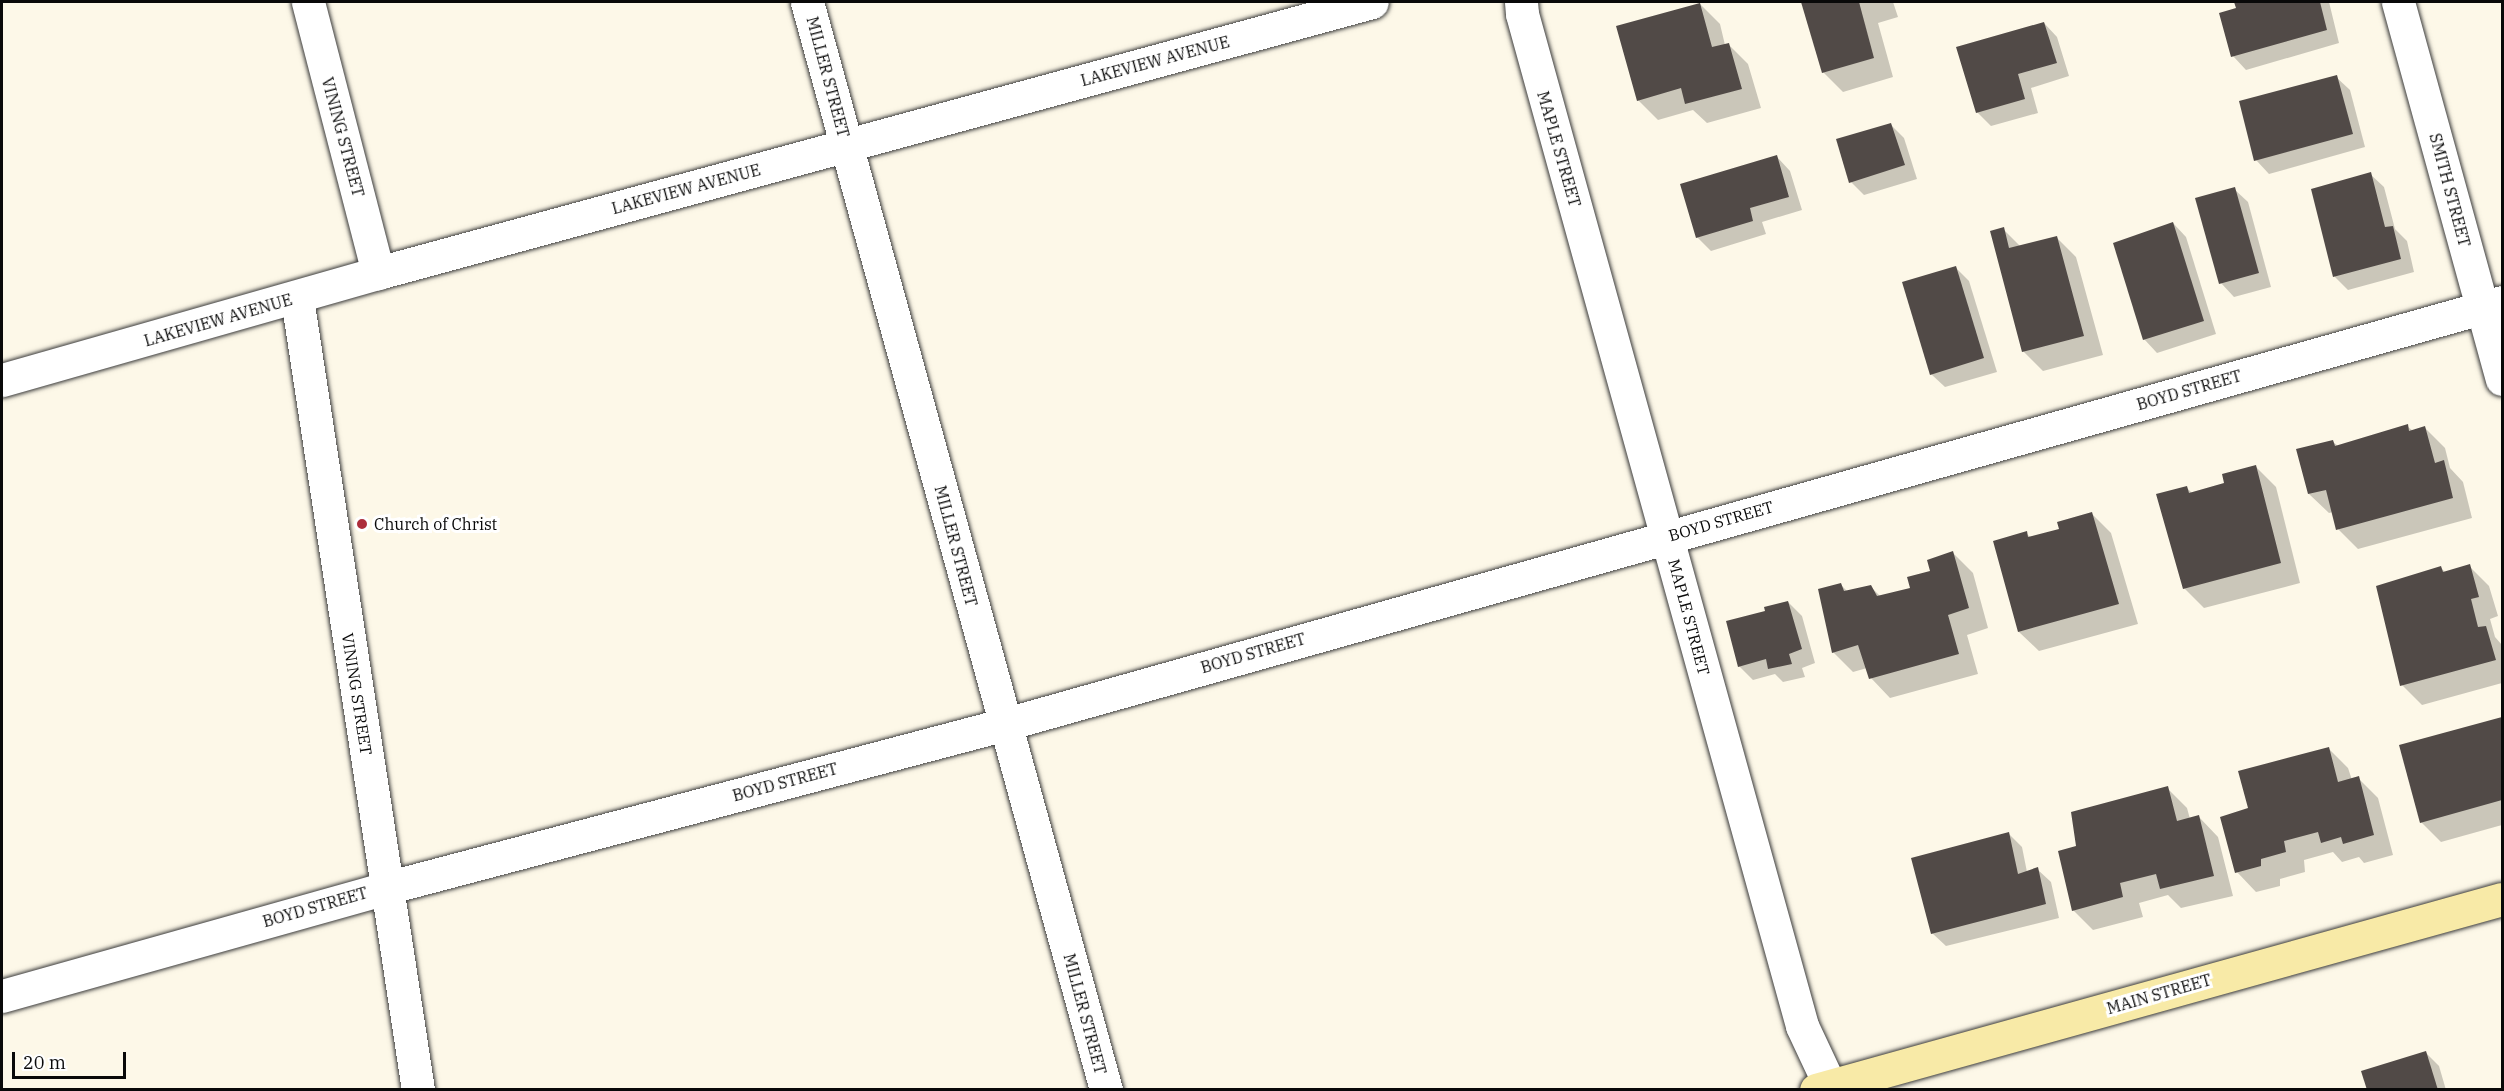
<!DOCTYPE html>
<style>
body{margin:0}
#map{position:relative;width:2504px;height:1091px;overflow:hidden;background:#fdf8e8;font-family:"IBM Plex Serif",serif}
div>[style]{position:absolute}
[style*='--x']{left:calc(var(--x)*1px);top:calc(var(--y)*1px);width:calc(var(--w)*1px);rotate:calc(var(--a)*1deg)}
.shadow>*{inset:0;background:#0003}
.building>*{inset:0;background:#514a47}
.roads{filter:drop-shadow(0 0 2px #3c3c3c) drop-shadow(0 0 2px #3c3c3c)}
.street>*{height:33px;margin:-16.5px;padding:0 16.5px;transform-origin:16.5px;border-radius:16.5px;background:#fff}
.secondary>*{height:33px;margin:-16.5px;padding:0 16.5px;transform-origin:16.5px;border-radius:16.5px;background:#f8eaa7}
.dots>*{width:16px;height:16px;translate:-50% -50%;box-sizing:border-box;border:3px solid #fff;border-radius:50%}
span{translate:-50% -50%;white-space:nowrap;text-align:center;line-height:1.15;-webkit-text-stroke:6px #fff;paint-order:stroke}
.street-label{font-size:16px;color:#090909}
.poi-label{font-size:16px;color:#090909}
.left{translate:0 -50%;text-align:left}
.frame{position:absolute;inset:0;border:3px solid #090909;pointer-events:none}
.scale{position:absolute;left:12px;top:1052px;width:114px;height:27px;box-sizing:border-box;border:3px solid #090909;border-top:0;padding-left:8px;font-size:18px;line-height:21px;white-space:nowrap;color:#090909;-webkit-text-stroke:4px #fff;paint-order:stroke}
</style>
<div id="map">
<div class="shadow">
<div style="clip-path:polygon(1803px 2px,1893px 2px,1898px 17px,1878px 23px,1893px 77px,1843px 92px,1823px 72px)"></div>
<div style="clip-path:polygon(2236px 2px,2329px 2px,2339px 43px,2246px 70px,2233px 56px,2238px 9px)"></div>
<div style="clip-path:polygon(1700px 4px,1720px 24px,1725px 45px,1728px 44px,1748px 64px,1761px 108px,1707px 123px,1693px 110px,1658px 120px,1638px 100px)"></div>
<div style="clip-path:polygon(2044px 23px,2057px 37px,2069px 76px,2031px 88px,2038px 113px,1991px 126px,1977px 112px)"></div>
<div style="clip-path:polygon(2336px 77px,2350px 90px,2365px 147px,2269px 174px,2256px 160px)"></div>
<div style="clip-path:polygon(1891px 125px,1904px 138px,1917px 179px,1864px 195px,1851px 182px)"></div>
<div style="clip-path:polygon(1777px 157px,1790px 171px,1802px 210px,1762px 222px,1766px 234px,1711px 251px,1697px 237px)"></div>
<div style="clip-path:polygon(2370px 174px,2384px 187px,2395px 229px,2407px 241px,2414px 272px,2348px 290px,2335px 277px,2313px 190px)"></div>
<div style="clip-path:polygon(2234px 189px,2248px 202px,2271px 287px,2234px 297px,2221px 283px)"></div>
<div style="clip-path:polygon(2173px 223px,2186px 237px,2216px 334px,2157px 353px,2144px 339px)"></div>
<div style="clip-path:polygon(2003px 229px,2021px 247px,2056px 237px,2076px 257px,2103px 355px,2043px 371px,2023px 351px)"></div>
<div style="clip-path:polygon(1956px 268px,1969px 281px,1997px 372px,1945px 387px,1931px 374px)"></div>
<div style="clip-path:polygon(2407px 426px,2413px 431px,2425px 428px,2445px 448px,2450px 468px,2463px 482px,2472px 518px,2358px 549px,2338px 529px,2333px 512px,2329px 513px,2309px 494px,2333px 442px,2338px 446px)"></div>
<div style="clip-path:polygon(2256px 467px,2276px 487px,2300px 583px,2204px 608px,2184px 588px,2187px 488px,2193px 494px,2226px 484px)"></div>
<div style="clip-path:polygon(2091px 513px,2111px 533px,2138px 624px,2039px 651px,2019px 632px,2026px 533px,2031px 538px,2060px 530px)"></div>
<div style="clip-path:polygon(1953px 553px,1973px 573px,1988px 628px,1967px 635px,1978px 674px,1890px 698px,1871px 678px,1867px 668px,1853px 672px,1833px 652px,1840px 584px,1848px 592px,1870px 586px,1880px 596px,1912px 589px)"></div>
<div style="clip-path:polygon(2469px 566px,2489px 586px,2498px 616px,2490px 619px,2495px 637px,2502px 645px,2502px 683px,2422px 705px,2402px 685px,2441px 568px,2446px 573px)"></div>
<div style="clip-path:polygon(1788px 602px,1802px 616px,1815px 663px,1802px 668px,1805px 677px,1783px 682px,1775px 674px,1753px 680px,1739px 666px,1766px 612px)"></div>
<div style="clip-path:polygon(2502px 719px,2502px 825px,2441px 842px,2421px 822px,2401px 746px)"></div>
<div style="clip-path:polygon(2328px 748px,2348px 768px,2352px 780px,2358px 778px,2378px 798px,2393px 855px,2364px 863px,2359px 857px,2342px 862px,2333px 852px,2304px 860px,2305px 872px,2280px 879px,2280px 886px,2256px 892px,2237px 872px,2250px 809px)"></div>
<div style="clip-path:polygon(2167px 788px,2187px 808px,2190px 819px,2199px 817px,2218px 837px,2233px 896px,2181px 908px,2168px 895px,2139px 903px,2143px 917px,2093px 930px,2073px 910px,2078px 847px)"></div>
<div style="clip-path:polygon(2008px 833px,2022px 847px,2027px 872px,2037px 869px,2051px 882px,2059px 918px,1946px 946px,1932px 933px)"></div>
<div style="clip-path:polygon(2426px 1053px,2439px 1066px,2446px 1090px,2368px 1090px)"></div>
</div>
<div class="building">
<div style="clip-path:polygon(1801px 2px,1859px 2px,1874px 58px,1822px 73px)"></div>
<div style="clip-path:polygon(2234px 2px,2320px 2px,2327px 30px,2231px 57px,2219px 13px,2236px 8px)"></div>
<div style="clip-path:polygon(1700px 3px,1712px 47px,1729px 43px,1742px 89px,1685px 104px,1681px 88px,1637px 101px,1616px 26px)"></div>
<div style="clip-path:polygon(2044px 22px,2057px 63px,2018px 74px,2025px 99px,1976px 113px,1956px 47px)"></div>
<div style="clip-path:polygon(2337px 75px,2353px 134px,2254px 161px,2239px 101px)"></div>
<div style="clip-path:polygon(1891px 123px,1905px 165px,1849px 183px,1836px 139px)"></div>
<div style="clip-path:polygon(1777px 155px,1789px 197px,1750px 208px,1753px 221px,1696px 238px,1680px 184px)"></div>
<div style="clip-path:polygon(2371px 172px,2385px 227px,2393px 226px,2401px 259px,2333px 277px,2311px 189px)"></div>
<div style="clip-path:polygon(2235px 187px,2259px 273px,2219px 284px,2195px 198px)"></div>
<div style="clip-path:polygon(2173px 222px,2204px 321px,2143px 340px,2113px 243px)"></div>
<div style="clip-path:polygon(2004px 227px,2009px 248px,2057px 236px,2084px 336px,2022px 352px,1990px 231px)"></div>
<div style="clip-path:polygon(1956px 266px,1984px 358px,1930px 375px,1902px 282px)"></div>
<div style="clip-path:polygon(2408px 424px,2409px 431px,2425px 426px,2435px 463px,2444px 460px,2453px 498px,2336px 530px,2326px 490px,2308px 494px,2296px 449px,2333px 440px,2335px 446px)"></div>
<div style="clip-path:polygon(2256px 465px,2281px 563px,2183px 589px,2156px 494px,2187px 486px,2189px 493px,2224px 483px,2222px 474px)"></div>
<div style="clip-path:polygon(2092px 512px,2119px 604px,2018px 632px,1993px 541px,2027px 531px,2028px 537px,2059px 529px,2057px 522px)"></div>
<div style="clip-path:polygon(1953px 551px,1969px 608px,1948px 615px,1959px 654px,1869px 679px,1858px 645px,1832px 653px,1818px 589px,1841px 583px,1844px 591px,1871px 585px,1877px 596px,1910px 588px,1907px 577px,1930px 571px,1927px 560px)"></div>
<div style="clip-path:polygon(2470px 564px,2479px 597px,2471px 599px,2478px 627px,2486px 626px,2496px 660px,2400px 686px,2376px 586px,2441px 566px,2443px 572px)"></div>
<div style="clip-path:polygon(1788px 601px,1802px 649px,1789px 654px,1792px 664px,1768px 669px,1766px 659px,1738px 667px,1726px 621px,1765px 611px,1764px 607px)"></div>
<div style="clip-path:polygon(2502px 717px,2502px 800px,2420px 823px,2399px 745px)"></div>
<div style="clip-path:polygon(2329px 747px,2338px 782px,2359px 776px,2374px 835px,2343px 844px,2341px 837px,2321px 843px,2318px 832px,2284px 841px,2286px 852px,2261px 859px,2261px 866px,2235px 873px,2220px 817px,2248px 808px,2238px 771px)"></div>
<div style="clip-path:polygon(2168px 786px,2177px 821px,2199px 815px,2214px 876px,2160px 889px,2156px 874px,2120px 883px,2123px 897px,2072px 911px,2058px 851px,2076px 846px,2071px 812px)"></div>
<div style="clip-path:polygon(2009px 832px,2018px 874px,2038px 867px,2046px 904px,1931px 934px,1911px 858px)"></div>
<div style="clip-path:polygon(2426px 1051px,2438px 1090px,2367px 1090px,2361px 1071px)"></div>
</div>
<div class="roads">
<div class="street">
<div style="--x:308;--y:2;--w:280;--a:75.5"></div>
<div style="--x:807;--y:2;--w:1128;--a:74.63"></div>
<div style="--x:1521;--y:2;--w:12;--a:85"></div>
<div style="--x:1522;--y:14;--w:1050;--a:74.53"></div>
<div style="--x:1802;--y:1026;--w:71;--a:64.9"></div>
<div style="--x:2398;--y:2;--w:391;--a:74.6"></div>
<div style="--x:297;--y:298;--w:801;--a:81.31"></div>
<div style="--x:2;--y:380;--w:391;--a:-15.9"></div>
<div style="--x:378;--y:273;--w:1030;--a:-15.25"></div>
<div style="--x:2;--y:996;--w:399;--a:-15.7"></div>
<div style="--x:386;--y:888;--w:641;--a:-14.82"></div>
<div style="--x:1006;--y:724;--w:1554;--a:-15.75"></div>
</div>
<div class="secondary">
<div style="--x:1816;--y:1090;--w:712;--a:-15.56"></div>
</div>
</div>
<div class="dots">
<div style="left:362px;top:524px;background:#ad2e3c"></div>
</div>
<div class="street-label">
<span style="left:1155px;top:61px;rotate:-15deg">LAKEVIEW AVENUE</span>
<span style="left:828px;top:77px;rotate:75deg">MILLER STREET</span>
<span style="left:343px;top:137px;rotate:75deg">VINING STREET</span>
<span style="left:1559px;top:149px;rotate:74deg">MAPLE STREET</span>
<span style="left:686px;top:189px;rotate:-15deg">LAKEVIEW AVENUE</span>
<span style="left:2450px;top:190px;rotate:75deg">SMITH STREET</span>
<span style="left:218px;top:320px;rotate:-16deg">LAKEVIEW AVENUE</span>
<span style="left:2189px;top:390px;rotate:-16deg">BOYD STREET</span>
<span style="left:1721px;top:521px;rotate:-16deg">BOYD STREET</span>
<span style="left:956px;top:546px;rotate:75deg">MILLER STREET</span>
<span style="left:1689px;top:617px;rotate:75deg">MAPLE STREET</span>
<span style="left:1253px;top:653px;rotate:-16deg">BOYD STREET</span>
<span style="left:357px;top:694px;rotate:81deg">VINING STREET</span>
<span style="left:785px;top:782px;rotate:-15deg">BOYD STREET</span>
<span style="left:315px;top:907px;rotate:-16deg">BOYD STREET</span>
<span style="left:2159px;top:994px;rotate:-16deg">MAIN STREET</span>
<span style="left:1085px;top:1014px;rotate:75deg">MILLER STREET</span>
</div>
<div class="poi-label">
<span class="left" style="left:374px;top:524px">Church of Christ</span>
</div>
<div class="frame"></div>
<div class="scale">20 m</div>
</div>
